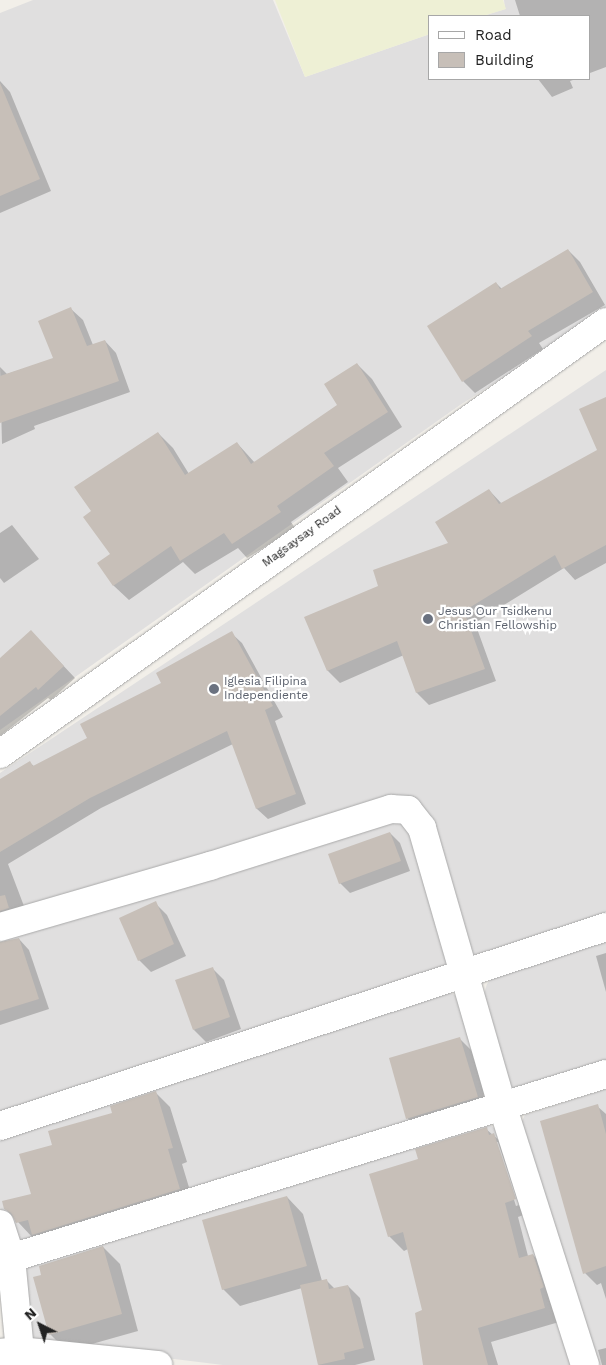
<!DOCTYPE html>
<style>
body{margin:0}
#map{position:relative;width:606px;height:1365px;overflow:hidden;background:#f2efe9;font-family:"Work Sans",sans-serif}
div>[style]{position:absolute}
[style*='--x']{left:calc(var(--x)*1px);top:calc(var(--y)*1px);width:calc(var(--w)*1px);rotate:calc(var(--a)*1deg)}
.residential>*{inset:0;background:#e0dfdf}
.farmland>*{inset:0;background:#eef0d5}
.shadow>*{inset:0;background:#0003}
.building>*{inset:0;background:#c7bfb8}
.roads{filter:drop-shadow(0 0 1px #a9a9a9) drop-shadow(0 0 1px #a9a9a9)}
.street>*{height:28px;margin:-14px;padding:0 14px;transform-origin:14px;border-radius:14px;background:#fff}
.dots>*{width:14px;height:14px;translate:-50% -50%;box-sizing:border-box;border:2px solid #fff;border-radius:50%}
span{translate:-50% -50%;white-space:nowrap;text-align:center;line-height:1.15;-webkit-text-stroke:4.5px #fff;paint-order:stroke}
.street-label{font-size:12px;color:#222}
.worship-label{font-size:12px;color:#5b616d}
.left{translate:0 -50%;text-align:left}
.legend{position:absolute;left:428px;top:15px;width:162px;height:65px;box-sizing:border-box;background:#fff;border:1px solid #a7a7a7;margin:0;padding:6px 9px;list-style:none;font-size:15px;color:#222}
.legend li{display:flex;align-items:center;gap:10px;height:25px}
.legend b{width:25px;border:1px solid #a7a7a7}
.north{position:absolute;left:15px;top:1300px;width:50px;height:50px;-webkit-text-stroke:4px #fff;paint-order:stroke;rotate:319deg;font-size:14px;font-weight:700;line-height:20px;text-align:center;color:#222}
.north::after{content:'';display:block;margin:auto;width:18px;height:22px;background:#222;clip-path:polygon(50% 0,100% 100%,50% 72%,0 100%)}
</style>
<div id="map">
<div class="residential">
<div style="clip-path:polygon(33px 0,273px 0,305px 77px,430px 34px,430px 79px,590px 79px,590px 16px,483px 16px,505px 9px,504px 0,606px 0,606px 312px,460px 405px,0 730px,0 13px)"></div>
<div style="clip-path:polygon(606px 370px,606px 914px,472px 956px,404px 816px,452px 957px,444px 968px,0 1118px,0 773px)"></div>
<div style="clip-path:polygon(606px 931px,606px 1067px,519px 1096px,510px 1089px,481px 1003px,487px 984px,498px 970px)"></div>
<div style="clip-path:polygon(443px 990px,455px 995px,462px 1005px,484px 1090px,482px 1104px,23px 1249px,5px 1225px,0 1207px,0 1132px)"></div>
<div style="clip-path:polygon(606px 1089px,606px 1365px,594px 1365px,520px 1125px,525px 1115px)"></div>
<div style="clip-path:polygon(490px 1125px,499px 1132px,573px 1365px,223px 1365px,28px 1341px,21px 1270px,39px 1262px)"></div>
</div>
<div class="farmland">
<div style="clip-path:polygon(275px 0,503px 0,506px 9px,483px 16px,430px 16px,430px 34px,305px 77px)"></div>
</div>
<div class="shadow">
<div style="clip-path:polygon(515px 0,606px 0,606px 67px,590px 73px,590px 16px,520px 16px)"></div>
<div style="clip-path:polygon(538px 79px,576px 79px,570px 81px,573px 88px,552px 97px)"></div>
<div style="clip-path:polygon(0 81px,10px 92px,51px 191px,0 213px)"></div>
<div style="clip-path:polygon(568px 250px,580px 262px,605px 305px,539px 343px,543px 349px,475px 393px,463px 381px,496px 283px,502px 289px)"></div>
<div style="clip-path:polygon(71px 309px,83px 320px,93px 345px,105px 341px,116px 353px,130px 392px,34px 426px,35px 429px,2px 444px,0 367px,7px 374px,54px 359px)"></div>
<div style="clip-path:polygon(357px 364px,372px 379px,402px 427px,338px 468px,348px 482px,291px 522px,295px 528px,247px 558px,238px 548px,195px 574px,183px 562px,129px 600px,114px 586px,99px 564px,112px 554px,93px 511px,158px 433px,173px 448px,189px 474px,237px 443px,255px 463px,339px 405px)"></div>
<div style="clip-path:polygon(606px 398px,606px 563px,575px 580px,564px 568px,475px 623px,496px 681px,429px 705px,417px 693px,404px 655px,340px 683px,328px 671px,306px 618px,380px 587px,450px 543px,489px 490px,502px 504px,598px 451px)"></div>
<div style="clip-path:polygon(12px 525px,39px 559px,4px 583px,0 578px,0 533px)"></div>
<div style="clip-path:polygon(231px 633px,242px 643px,283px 717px,275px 721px,306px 804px,268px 819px,257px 809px,233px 744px,101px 808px,8px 864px,27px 914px,0 926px,0 781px,30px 763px,35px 767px,89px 738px)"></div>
<div style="clip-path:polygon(42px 643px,75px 678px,51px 700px,48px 698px,0 736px,0 668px)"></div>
<div style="clip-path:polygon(390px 833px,400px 843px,410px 871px,350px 893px,340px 883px)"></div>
<div style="clip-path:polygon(155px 903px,167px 915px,186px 956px,151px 972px,139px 960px)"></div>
<div style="clip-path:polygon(19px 939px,29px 950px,49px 1009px,0 1025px,0 943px)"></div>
<div style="clip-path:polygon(606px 953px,606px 992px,596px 956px)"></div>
<div style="clip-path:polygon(212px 968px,224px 980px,241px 1029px,206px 1042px,194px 1030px)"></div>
<div style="clip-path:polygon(459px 1038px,476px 1055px,494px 1114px,424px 1136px,408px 1119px,390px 1059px)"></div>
<div style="clip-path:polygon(156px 1093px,170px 1107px,187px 1162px,182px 1164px,194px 1204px,32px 1237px,5px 1208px,32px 1195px,53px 1145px)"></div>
<div style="clip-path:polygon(597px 1106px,606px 1114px,606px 1299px,601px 1283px,597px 1285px,585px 1273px)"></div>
<div style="clip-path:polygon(evenodd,486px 1129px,508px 1148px,529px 1213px,518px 1217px,528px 1256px,533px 1255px,547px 1270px,559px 1322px,491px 1342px,498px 1365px,425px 1365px,424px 1311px,408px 1249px,404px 1251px,389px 1236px,420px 1160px,486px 1129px,496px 1142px,498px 1142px,519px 1205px,516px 1206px,496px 1142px)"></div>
<div style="clip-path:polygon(287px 1197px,303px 1214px,322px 1281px,326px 1280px,335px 1289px,348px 1286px,360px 1298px,375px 1360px,355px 1365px,319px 1365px,302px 1288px,240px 1306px,223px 1289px)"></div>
<div style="clip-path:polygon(103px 1247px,120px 1264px,138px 1331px,67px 1351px,50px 1334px)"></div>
<div style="clip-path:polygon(606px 1348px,606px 1365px,602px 1365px,598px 1350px)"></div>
</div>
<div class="building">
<div style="clip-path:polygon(0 83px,40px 179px,0 196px)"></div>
<div style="clip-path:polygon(568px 249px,593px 292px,528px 331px,532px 336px,462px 382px,427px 326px,496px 282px,500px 289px)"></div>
<div style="clip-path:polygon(71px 307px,87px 346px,105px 340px,119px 381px,0 423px,0 376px,53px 358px,38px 321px)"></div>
<div style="clip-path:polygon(357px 363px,388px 412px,324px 453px,334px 466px,277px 506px,281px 512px,232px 544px,224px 533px,180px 561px,171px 546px,113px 586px,97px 563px,110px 554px,83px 517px,91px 511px,74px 487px,158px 432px,185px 475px,237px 442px,251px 464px,337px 405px,324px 384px)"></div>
<div style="clip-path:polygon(606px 397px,606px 545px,562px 569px,555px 555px,464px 611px,485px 669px,416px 693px,397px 641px,327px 671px,304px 617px,378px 586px,373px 570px,448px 543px,435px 522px,489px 489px,499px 504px,597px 450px,579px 409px)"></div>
<div style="clip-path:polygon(31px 630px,64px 666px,38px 690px,36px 687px,0 716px,0 658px)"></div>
<div style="clip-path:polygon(232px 631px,273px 706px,265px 710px,296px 794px,256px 809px,227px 731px,90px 798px,0 852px,0 779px,30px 761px,33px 766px,87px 738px,80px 724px,161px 683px,156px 673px)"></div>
<div style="clip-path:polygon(390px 832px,401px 861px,339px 884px,328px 854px)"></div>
<div style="clip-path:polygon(5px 895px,9px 908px,0 911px,0 896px)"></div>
<div style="clip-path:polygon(156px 901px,174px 944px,138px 961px,119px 918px)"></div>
<div style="clip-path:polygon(19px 938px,39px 999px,0 1011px,0 942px)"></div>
<div style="clip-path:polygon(213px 967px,230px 1017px,193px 1030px,175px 980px)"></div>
<div style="clip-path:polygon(460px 1037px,478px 1097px,406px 1119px,389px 1058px)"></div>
<div style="clip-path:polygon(156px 1091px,173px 1148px,168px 1149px,180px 1189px,32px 1235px,28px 1220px,16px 1223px,11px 1213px,4px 1209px,2px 1201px,31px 1194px,19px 1154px,52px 1145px,48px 1131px,112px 1113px,110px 1106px)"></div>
<div style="clip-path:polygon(598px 1104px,606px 1134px,606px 1266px,583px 1274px,540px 1121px)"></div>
<div style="clip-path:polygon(487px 1127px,489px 1135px,494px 1133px,516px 1199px,505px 1203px,519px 1258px,533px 1254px,544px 1287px,540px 1289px,545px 1308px,478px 1328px,488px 1365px,423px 1365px,415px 1313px,422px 1310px,403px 1232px,388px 1237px,369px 1174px,418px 1159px,415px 1149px)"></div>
<div style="clip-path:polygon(287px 1196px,307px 1266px,222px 1290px,202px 1220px)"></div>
<div style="clip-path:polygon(103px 1246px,122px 1314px,49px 1335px,33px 1277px,41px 1275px,39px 1266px)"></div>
<div style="clip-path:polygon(327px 1279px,329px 1289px,348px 1285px,364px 1348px,344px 1353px,345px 1359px,318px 1365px,300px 1285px)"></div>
</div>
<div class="roads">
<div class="street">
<div style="--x:0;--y:754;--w:744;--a:-35.48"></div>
<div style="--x:0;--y:927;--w:219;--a:-16.2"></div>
<div style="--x:210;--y:866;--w:190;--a:-17.5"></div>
<div style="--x:391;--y:809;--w:17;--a:3"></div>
<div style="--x:408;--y:810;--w:23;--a:52"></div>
<div style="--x:422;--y:828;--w:291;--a:73.9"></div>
<div style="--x:503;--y:1108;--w:270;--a:72.3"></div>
<div style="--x:0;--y:1126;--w:638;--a:-18.18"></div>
<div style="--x:0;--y:1224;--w:36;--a:72"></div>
<div style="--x:11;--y:1258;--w:93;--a:84.5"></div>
<div style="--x:11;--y:1258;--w:623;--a:-17.18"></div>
<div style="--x:0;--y:1353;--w:20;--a:-6"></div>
<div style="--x:20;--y:1351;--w:139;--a:5.8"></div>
</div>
</div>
<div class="dots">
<div style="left:428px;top:619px;background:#6b7280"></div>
<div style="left:214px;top:689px;background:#6b7280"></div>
</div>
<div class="street-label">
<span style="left:302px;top:537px;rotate:-36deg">Magsaysay Road</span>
</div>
<div class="worship-label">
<span class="left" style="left:438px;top:619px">Jesus Our Tsidkenu<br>Christian Fellowship</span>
<span class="left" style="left:224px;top:689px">Iglesia Filipina<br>Independiente</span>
</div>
<ul class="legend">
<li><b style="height:6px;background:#fff"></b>Road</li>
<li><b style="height:14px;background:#c7bfb8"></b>Building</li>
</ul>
<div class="north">N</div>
</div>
